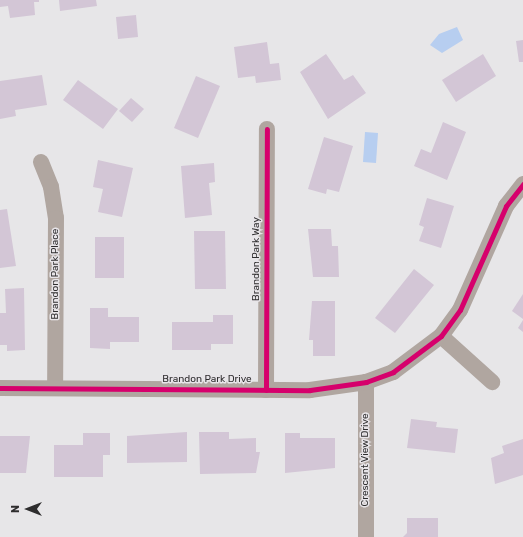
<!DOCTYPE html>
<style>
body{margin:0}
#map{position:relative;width:523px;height:537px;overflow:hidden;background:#e7e6e8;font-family:Rubik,sans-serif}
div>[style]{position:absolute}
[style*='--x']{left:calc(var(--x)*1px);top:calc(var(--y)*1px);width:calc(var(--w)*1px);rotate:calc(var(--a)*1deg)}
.water>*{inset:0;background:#b7cef0}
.building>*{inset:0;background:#d3c6d6}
.minor>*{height:16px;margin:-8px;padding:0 8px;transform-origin:8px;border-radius:8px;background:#b0a6a0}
.cycleway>*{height:5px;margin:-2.5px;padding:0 2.5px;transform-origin:2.5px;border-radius:2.5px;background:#d6006c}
span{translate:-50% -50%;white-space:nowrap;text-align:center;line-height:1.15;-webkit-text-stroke:3px #e8e5e9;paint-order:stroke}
.street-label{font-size:10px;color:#2e2d2e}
.north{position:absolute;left:8px;top:489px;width:40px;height:40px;-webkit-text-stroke:3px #e8e5e9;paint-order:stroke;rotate:270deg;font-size:11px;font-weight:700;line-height:16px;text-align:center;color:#2e2d2e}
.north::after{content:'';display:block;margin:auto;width:14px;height:18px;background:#2e2d2e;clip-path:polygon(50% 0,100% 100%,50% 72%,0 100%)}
</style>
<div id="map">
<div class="water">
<div style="clip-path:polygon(457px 27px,463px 40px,442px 53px,430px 45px,439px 34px)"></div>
<div style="clip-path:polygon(365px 132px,378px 133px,376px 163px,363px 162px)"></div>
</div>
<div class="building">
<div style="clip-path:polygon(0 0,39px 0,39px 2px,34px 2px,35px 15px,10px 18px,8px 6px,0 7px)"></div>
<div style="clip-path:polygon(59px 0,96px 0,97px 6px,60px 11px)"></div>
<div style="clip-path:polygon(136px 15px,138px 37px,118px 39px,116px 17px)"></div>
<div style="clip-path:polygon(523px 40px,523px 62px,519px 62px,516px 41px)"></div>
<div style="clip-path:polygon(267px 42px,270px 64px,279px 63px,281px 80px,256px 83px,255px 76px,238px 78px,234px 47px)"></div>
<div style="clip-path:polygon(326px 54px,344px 80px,353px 75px,366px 93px,328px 119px,300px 72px)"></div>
<div style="clip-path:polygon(483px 54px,496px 76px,456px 102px,442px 80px)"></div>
<div style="clip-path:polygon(42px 75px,47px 105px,15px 110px,16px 116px,0 119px,0 81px)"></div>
<div style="clip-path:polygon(196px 76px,220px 86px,198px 138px,174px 128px)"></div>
<div style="clip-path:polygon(78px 80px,118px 109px,103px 129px,63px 100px)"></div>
<div style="clip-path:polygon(131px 98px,144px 109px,132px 122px,119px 111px)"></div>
<div style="clip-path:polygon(443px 122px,466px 132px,447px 180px,414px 166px,421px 149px,431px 153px)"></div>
<div style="clip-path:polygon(324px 137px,353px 146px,339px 192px,327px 189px,326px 194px,308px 189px)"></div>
<div style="clip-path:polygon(98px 160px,133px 168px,122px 217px,98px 212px,103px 189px,93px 187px)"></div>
<div style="clip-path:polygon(214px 163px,215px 182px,209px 183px,212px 215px,185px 218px,181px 166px)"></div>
<div style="clip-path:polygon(427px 198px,454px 206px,441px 248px,419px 241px,424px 227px,419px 225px)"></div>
<div style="clip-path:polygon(7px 209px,16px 266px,0 268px,0 210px)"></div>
<div style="clip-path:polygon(308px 229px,331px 229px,332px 246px,338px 246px,339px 277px,313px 277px)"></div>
<div style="clip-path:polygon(194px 231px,225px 231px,226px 289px,195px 289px)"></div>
<div style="clip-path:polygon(95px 237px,124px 237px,124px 278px,95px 278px)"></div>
<div style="clip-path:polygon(414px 269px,434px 285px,395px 333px,375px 318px)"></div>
<div style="clip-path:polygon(24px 288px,25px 350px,7px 351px,7px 345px,0 345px,0 313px,6px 313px,5px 289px)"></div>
<div style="clip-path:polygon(523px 294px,523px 319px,512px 311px)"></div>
<div style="clip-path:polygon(312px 301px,335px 301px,335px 356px,313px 356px,313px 340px,309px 340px)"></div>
<div style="clip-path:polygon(90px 308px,108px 308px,108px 317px,139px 317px,139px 342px,110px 342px,110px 349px,90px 348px)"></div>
<div style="clip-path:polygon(213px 315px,233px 315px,233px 344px,211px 344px,211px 350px,172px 350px,172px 322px,213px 322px)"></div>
<div style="clip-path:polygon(523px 320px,523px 332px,518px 328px)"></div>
<div style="clip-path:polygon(411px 419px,437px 422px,436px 427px,458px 429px,455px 453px,407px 448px)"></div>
<div style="clip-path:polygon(187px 432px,187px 462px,127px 463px,127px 436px)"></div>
<div style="clip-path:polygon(199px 432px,229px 432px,229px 439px,256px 438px,256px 452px,260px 452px,256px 473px,200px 474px)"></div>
<div style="clip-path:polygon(83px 433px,110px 433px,110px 455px,103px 455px,103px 477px,54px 477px,54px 445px,83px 445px)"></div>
<div style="clip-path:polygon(285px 433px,300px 433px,300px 438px,335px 438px,335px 468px,285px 473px)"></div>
<div style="clip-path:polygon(0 436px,30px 436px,26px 473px,0 473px)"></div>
<div style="clip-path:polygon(523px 439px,523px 475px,495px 484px,491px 458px,504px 453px,502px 446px)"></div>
<div style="clip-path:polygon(407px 518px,438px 518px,438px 537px,403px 537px,407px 533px)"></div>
</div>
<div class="minor">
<div style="--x:41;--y:162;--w:27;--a:68"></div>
<div style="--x:51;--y:187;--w:31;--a:81"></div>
<div style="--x:56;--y:218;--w:170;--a:90.3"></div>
<div style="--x:441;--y:336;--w:69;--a:42"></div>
<div style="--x:366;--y:382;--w:155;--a:90"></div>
<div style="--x:0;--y:388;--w:310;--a:0.4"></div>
<div style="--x:310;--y:390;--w:57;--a:-8.1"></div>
<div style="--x:366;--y:382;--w:29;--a:-20"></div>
<div style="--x:393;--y:372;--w:60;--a:-36.9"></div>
<div style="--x:441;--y:336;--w:32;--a:-54"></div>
<div style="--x:460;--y:310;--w:114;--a:-66.1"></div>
<div style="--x:506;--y:206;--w:28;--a:-52"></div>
<div style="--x:266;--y:390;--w:261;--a:-89.8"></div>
</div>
<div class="cycleway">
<div style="--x:0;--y:388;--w:310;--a:0.4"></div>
<div style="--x:310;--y:390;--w:57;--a:-8.1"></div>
<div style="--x:366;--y:382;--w:29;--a:-20"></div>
<div style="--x:393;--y:372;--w:60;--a:-36.9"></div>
<div style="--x:441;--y:336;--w:32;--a:-54"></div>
<div style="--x:460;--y:310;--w:114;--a:-66.1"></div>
<div style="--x:506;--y:206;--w:28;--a:-52"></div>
<div style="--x:266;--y:390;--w:261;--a:-89.8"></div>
</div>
<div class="street-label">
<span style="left:257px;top:259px;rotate:-90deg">Brandon Park Way</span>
<span style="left:56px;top:274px;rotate:-90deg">Brandon Park Place</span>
<span style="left:207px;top:380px">Brandon Park Drive</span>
<span style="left:366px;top:460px;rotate:-90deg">Crescent View Drive</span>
</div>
<div class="north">N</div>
</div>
